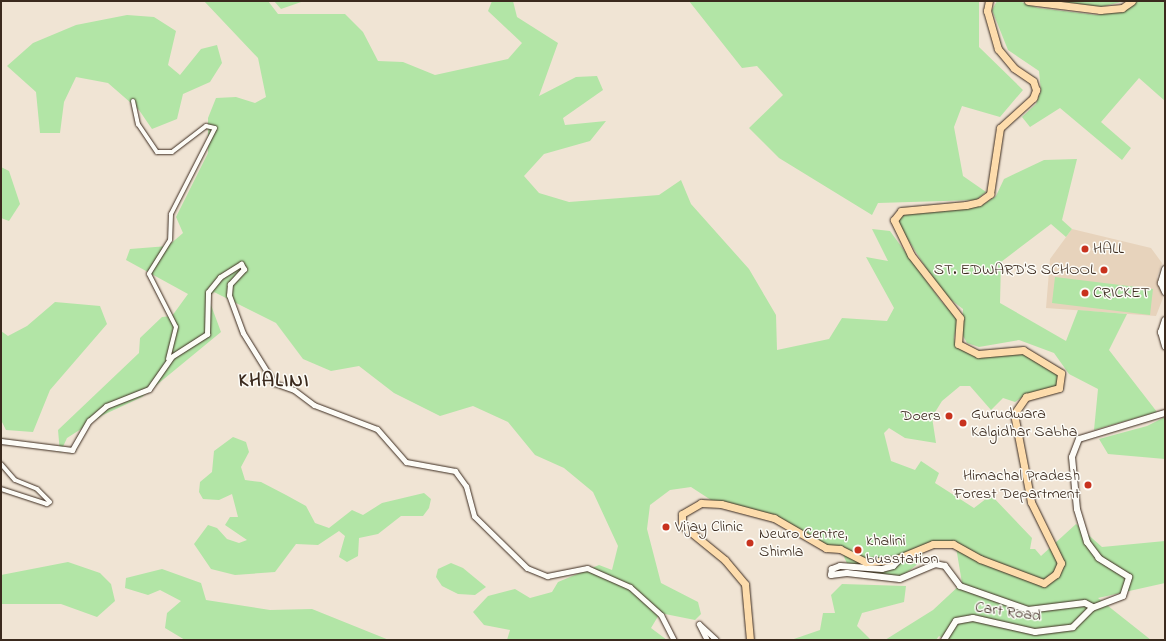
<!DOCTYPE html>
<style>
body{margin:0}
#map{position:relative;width:1166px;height:641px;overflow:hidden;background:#f0e4d4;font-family:"Indie Flower",sans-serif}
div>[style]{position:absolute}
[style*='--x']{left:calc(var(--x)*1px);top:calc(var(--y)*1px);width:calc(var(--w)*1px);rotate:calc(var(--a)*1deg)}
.built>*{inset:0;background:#e7d3bc}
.green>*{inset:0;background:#b2e5a6}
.roads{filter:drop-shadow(0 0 1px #3b2a1e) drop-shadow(0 0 1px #3b2a1e)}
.minor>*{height:4px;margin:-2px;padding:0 2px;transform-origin:2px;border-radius:2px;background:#fdfcf7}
.tertiary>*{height:5px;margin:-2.5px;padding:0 2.5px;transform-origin:2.5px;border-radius:2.5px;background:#fdfcf7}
.secondary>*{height:6px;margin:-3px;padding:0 3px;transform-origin:3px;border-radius:3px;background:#fdfcf7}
.trunk>*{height:7px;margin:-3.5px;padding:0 3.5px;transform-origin:3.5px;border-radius:3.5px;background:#fddcac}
.dots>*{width:11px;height:11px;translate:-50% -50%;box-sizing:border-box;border:2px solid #fdfcf7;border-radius:50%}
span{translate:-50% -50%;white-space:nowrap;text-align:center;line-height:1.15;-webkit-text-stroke:3px #fdfcf7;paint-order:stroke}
.poi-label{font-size:16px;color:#3b2a1e}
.left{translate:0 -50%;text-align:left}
.right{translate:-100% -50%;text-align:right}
.street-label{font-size:16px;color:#3b2a1e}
.district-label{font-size:20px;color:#3b2a1e;font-weight:700;letter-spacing:1px}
.frame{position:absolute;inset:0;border:2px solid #3b2a1e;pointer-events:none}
</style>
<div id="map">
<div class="built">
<div style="clip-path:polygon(1072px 229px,1151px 248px,1162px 263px,1157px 277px,1163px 298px,1156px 316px,1046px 308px,1050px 259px)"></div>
</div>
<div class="green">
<div style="clip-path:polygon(204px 1px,268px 1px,278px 14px,345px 14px,363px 32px,378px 61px,403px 62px,435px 75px,508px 59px,522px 43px,488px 11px,492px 1px,513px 1px,517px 17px,558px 43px,539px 96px,576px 77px,597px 76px,603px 90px,563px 118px,565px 125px,606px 121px,590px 141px,544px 154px,524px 176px,539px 193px,569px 202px,659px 195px,681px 180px,691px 204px,749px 269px,776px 315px,777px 350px,829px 339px,842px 318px,887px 321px,894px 308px,866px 257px,888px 261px,872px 229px,890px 231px,941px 301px,958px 319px,954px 338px,956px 346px,978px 356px,1023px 352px,1059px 374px,1057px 387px,1025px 395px,1015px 402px,1003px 398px,991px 410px,970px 386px,960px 386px,942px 401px,932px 417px,936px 443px,905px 438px,889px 428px,884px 433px,891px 461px,915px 470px,921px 461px,939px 473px,935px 483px,974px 508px,991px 495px,1032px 538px,1030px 549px,1035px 549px,1041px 556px,1076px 524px,1102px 547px,1165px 541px,1165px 583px,1098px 598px,1151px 640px,946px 640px,939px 636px,936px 640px,885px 640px,933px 610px,962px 583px,955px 541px,927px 543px,919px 563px,901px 577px,850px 570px,840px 548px,827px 547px,774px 517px,711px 500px,691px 487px,670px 490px,650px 505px,647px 529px,661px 583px,698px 602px,701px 614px,695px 620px,660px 613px,651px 628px,667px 640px,507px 640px,510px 630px,484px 625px,473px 612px,488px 596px,515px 589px,530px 598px,552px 592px,558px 582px,599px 565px,612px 570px,618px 546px,593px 492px,564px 468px,535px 455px,508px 422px,473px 406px,440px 416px,394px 393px,359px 366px,331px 371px,303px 359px,276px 323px,214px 292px,208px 297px,221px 332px,142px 397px,103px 415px,67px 438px,60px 453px,58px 430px,139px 353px,140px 338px,162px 317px,172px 316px,188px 294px,126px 260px,130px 249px,168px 246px,183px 233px,176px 217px,208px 153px,208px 118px,216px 98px,236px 97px,255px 103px,266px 97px,258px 58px)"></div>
<div style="clip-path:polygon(274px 1px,304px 1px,281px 9px)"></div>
<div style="clip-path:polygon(689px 1px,979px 1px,979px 47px,1023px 90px,1000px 117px,962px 106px,954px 127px,963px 176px,986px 192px,976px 200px,878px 203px,872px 215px,779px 158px,749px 128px,783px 95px,757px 66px,742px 68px)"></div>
<div style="clip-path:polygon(997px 1px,1019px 1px,1038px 8px,1097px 15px,1125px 10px,1137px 1px,1165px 1px,1165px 101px,1139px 78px,1101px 122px,1131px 148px,1122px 160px,1060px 108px,1030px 127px,1022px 117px,1036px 104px,1041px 91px,1039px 71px,1008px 50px,992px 10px)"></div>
<div style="clip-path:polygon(1053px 1px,1125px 1px,1101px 7px)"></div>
<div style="clip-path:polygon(127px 15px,154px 17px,176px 31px,168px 65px,180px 75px,201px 49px,217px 45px,222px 63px,210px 82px,183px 94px,177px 119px,152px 129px,139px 110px,108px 83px,76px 77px,64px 102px,60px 133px,40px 133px,36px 92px,7px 66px,33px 43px,76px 25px)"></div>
<div style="clip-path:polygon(1077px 159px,1062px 220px,1072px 229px,1066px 237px,1051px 224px,1001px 262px,1000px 303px,1066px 341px,1078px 310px,1127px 314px,1109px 350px,1157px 412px,1094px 430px,1098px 389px,1069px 374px,1054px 353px,1019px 340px,979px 347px,967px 343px,962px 334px,963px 309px,942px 293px,900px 227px,899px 219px,906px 214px,981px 206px,996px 196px,1004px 179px,1044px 160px)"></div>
<div style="clip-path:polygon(1px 167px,9px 171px,20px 204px,9px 221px,1px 218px)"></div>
<div style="clip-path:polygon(1055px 277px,1153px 289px,1150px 315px,1052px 303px)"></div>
<div style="clip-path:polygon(55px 302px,100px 306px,107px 324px,50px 390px,33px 432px,6px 430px,1px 420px,1px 331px,8px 336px,27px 326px)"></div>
<div style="clip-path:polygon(1165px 417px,1165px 459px,1108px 454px,1099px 439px,1147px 426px)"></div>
<div style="clip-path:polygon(233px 437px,246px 442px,249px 452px,241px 467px,245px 480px,261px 482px,286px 495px,306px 506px,315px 523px,329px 528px,352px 510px,363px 515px,382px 503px,424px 493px,431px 499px,429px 508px,423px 516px,401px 516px,378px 534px,359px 538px,358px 556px,347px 562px,339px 557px,345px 536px,339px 531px,318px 545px,296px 544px,275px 572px,235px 575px,211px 569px,194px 544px,208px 525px,217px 528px,227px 539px,239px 543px,247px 540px,225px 525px,230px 517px,238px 517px,232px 494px,219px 500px,203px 499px,199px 492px,200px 482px,212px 472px,214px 451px)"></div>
<div style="clip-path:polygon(68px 562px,100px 573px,111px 584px,115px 601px,97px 617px,61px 604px,1px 604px,1px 575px)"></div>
<div style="clip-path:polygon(451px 563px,463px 568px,486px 587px,475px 595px,458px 594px,442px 586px,436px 577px,438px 569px)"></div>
<div style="clip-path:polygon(162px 569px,201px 583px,206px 600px,270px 610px,312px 609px,389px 640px,185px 640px,165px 628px,167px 613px,181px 601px,160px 590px,148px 595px,125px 588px,126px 578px)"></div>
<div style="clip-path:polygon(842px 584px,906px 586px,904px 602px,862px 613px,857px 626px,871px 640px,791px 640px,820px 630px,823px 613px,835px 613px,831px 595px)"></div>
</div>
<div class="roads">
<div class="minor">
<div style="--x:133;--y:101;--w:24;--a:78"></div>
<div style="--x:138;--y:124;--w:34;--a:56"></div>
<div style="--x:157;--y:152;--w:15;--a:0"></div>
<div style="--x:172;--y:152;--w:43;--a:-37.4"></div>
<div style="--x:206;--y:126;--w:9;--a:13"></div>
<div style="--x:215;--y:128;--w:97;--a:117.1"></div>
<div style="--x:171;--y:214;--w:26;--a:92"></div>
<div style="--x:170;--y:240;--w:40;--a:122"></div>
<div style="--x:149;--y:274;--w:59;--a:63"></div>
<div style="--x:176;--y:327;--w:33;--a:104"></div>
<div style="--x:1;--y:464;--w:21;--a:49"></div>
<div style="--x:15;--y:480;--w:24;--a:22"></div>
<div style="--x:37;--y:489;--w:18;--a:45"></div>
<div style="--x:50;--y:502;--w:4;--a:146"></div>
<div style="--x:47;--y:504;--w:48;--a:-161.9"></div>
</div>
<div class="tertiary">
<div style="--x:1;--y:441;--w:72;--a:7.2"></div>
<div style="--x:72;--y:450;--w:34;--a:-60"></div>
<div style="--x:89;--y:421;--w:23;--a:-41"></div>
<div style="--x:106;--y:406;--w:46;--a:-21.6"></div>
<div style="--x:149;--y:389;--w:39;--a:-55"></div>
<div style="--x:171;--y:357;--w:43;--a:-32.6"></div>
<div style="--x:207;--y:334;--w:42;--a:-88.6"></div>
<div style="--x:208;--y:292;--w:19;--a:-51"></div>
<div style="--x:220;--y:277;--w:25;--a:-32"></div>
<div style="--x:241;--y:264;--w:6;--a:59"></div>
<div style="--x:244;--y:269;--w:21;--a:133"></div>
<div style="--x:230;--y:284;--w:11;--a:95"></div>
<div style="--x:229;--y:295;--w:40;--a:69.8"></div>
<div style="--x:243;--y:333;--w:59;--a:58.2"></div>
<div style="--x:274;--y:383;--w:21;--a:19"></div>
<div style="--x:294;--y:390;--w:25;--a:37"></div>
<div style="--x:314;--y:405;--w:67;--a:20.9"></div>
<div style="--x:377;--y:429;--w:44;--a:48.7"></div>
<div style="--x:406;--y:462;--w:50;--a:10.4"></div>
<div style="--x:455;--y:471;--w:19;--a:54"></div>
<div style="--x:466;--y:486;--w:31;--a:75"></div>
<div style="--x:474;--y:516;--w:74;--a:44.5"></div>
<div style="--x:527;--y:568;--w:22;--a:22"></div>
<div style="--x:547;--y:576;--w:41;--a:-11.3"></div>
<div style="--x:587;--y:568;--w:47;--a:23.8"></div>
<div style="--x:630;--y:587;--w:42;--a:42.1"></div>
<div style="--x:661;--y:615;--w:28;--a:63"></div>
<div style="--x:707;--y:640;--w:18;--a:-117"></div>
<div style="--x:699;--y:624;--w:23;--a:43"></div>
</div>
<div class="secondary">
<div style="--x:1165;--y:269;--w:15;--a:106"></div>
<div style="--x:1161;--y:283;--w:10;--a:66"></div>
<div style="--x:1165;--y:320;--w:13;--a:108"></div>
<div style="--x:1161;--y:332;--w:15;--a:74"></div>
<div style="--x:901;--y:558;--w:11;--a:135"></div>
<div style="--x:893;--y:566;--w:11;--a:165"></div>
<div style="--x:882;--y:569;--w:42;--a:-175.9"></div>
<div style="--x:840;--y:566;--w:9;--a:159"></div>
<div style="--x:832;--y:569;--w:6;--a:99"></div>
<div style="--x:831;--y:575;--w:16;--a:-7"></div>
<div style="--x:847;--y:573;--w:53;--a:6.5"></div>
<div style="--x:900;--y:579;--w:38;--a:-23"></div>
<div style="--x:935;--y:564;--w:10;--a:11"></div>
<div style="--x:945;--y:566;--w:25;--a:53"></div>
<div style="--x:960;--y:586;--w:72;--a:19.4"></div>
<div style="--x:1028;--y:610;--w:57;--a:-7"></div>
<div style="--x:1085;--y:603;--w:9;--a:27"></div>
<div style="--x:944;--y:640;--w:22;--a:-58"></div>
<div style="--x:956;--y:621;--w:17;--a:-10"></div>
<div style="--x:973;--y:618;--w:64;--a:12.7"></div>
<div style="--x:1035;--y:632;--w:38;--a:-7"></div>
<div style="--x:1073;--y:627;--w:27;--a:-45"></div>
<div style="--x:1092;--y:608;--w:33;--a:-21"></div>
<div style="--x:1123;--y:596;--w:20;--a:-72"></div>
<div style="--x:1129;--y:577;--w:36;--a:-148"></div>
<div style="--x:1099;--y:558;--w:20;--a:-127"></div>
<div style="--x:1087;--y:542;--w:34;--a:-107"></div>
<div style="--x:1077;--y:509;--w:52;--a:-95.5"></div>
<div style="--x:1072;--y:457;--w:19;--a:-69"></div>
<div style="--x:1079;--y:439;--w:90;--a:-16.8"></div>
</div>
<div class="trunk">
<div style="--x:1028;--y:1;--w:73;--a:7.1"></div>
<div style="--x:1100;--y:10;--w:22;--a:-5"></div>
<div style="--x:1122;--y:8;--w:12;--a:-35"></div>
<div style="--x:750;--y:640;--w:56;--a:-95.1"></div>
<div style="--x:745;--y:584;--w:31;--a:-130"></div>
<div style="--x:725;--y:560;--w:55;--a:-140.9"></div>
<div style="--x:682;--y:525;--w:11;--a:-90"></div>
<div style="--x:682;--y:514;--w:22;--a:-30"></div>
<div style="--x:701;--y:503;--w:20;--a:3"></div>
<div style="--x:721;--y:504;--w:55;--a:14.8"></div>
<div style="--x:774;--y:518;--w:60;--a:30"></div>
<div style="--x:826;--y:548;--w:14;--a:4"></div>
<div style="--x:840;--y:549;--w:29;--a:27"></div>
<div style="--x:866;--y:562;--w:28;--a:-4"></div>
<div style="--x:894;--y:560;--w:42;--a:-22.3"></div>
<div style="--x:933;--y:544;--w:20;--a:0"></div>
<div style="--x:953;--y:544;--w:31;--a:29"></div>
<div style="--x:980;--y:559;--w:68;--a:20.6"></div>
<div style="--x:1044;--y:583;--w:15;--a:-37"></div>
<div style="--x:1056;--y:574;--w:12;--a:-66"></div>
<div style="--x:1061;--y:563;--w:68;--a:-116.2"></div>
<div style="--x:1031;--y:502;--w:90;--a:-100.9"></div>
<div style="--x:1014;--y:414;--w:21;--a:-55"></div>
<div style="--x:1026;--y:397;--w:34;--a:-15"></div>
<div style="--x:1059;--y:388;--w:15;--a:-82"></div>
<div style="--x:1061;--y:373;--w:44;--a:-148.8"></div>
<div style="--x:1023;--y:350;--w:45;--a:174.9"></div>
<div style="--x:978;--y:354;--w:22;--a:-153"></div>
<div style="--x:958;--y:344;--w:26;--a:-86"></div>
<div style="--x:960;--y:318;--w:80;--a:-127.9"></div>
<div style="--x:911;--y:255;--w:39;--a:-116"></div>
<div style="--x:894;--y:220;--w:11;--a:-52"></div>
<div style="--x:901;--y:211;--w:65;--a:-5.3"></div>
<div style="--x:966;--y:205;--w:13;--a:-13"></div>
<div style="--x:979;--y:202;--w:14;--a:-36"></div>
<div style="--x:990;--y:194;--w:67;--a:-81.4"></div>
<div style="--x:1000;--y:128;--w:45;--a:-42.3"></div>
<div style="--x:1033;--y:98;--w:9;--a:-69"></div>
<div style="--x:1036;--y:90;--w:9;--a:-108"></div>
<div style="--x:1033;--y:81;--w:23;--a:-146"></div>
<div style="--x:1014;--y:68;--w:25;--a:-130"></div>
<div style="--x:998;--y:49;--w:40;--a:-106"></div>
<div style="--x:987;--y:11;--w:10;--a:-79"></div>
</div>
</div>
<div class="dots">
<div style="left:1085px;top:249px;background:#c8321e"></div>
<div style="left:1104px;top:270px;background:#c8321e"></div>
<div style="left:1085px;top:293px;background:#c8321e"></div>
<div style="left:949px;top:416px;background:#c8321e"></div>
<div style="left:963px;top:423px;background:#c8321e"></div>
<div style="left:1088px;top:485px;background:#c8321e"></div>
<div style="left:666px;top:527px;background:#c8321e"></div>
<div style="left:750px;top:543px;background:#c8321e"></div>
<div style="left:858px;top:550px;background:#c8321e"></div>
</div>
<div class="poi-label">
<span class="left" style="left:1093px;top:249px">HALL</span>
<span class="right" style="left:1096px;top:270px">ST. EDWARD'S SCHOOL</span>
<span class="left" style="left:1093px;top:293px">CRICKET</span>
<span class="left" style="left:971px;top:423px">Gurudwara<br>Kalgidhar Sabha</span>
<span class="right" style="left:941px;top:416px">Doers</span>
<span class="right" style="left:1080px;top:485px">Himachal Pradesh<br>Forest Department</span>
<span class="left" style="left:675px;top:527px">Vijay Clinic</span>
<span class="left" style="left:759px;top:543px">Neuro Centre,<br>Shimla</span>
<span class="left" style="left:866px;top:550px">khalini<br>busstation</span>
</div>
<div class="street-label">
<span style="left:1008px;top:612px;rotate:8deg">Cart Road</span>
</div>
<div class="district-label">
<span style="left:274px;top:381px">KHALINI</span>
</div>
<div class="frame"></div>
</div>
